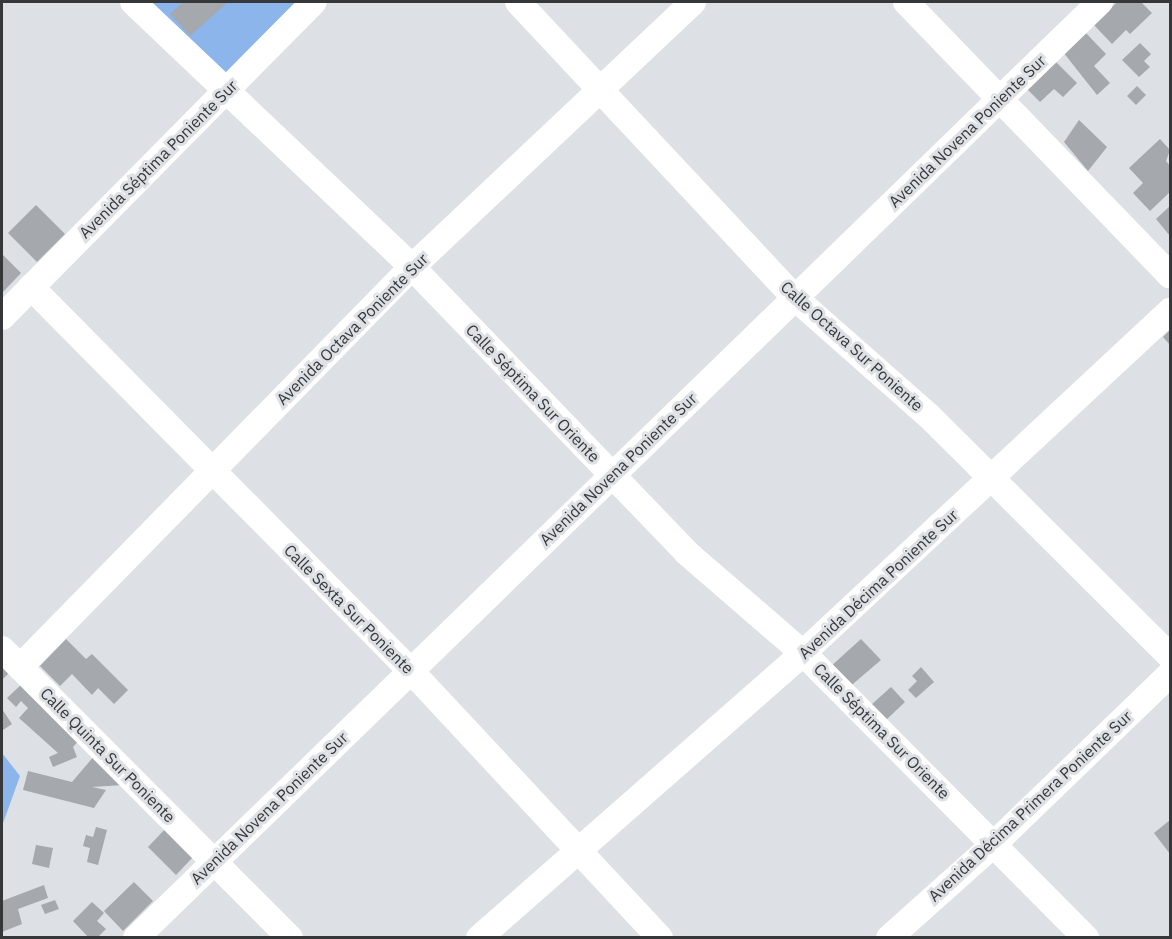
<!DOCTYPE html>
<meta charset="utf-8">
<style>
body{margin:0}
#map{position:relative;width:1172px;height:939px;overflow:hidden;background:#dde0e4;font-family:"IBM Plex Sans",sans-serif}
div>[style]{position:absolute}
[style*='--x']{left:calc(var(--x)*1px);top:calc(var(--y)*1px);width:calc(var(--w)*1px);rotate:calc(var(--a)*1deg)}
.green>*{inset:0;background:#8bb5eb}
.building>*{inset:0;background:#a5a8ac}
.minor>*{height:26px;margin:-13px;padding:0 13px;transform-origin:13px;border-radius:13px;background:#fff}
span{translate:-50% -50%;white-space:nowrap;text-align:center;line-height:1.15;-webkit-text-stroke:6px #dde0e4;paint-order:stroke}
.street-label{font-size:16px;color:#363739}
.frame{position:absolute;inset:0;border:3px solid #363739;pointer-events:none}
</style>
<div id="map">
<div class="green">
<div style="clip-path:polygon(149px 2px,301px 2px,225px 77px)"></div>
<div style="clip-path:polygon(2px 753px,20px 776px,2px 826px)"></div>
</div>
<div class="building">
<div style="clip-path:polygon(183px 2px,228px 2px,190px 36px,170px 14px)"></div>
<div style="clip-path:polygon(1117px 2px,1141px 2px,1152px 13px,1130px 34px,1126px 30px,1112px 44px,1094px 25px)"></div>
<div style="clip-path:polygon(1084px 31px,1106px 54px,1094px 66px,1110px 83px,1097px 95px,1063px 52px)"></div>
<div style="clip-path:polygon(1140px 43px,1151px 54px,1144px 61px,1150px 67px,1139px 77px,1122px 60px)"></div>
<div style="clip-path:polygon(1050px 56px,1077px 83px,1063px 97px,1054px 89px,1040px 102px,1022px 84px)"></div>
<div style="clip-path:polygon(1137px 86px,1146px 95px,1136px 105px,1127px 96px)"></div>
<div style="clip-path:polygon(1079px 120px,1107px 147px,1088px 171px,1064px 142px)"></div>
<div style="clip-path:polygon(1160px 139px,1170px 150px,1166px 161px,1170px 166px,1170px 192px,1150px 211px,1133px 193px,1143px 183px,1129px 168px)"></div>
<div style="clip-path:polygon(36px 205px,65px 234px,37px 262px,8px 233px)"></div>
<div style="clip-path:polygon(1170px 206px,1170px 236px,1156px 219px)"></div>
<div style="clip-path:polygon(2px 254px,21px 273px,2px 293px)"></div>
<div style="clip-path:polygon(1170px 330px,1170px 345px,1163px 337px)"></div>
<div style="clip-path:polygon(66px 639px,86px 659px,92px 654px,128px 690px,114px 704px,98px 688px,92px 695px,72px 674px,60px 686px,40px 666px)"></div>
<div style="clip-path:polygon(861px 639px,881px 660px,847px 689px,829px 668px)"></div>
<div style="clip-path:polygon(2px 665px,9px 673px,2px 680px)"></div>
<div style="clip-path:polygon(921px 667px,934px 682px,916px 698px,908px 690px,917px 681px,912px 676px)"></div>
<div style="clip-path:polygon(23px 683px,81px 738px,73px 747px,77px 757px,53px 767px,49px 757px,58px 753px,19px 718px,28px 708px,21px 701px,16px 707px,7px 698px)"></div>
<div style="clip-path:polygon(891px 687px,905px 702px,885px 721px,871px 705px)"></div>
<div style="clip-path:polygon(2px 709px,12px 724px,3px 730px,2px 728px)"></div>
<div style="clip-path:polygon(95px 755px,123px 785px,92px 787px,106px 790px,94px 808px,23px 790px,28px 771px,72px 782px)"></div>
<div style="clip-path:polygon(1170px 820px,1170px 854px,1154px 833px)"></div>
<div style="clip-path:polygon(96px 827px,107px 830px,98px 865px,87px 862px,90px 848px,83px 846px,86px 835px,93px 837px)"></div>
<div style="clip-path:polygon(166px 828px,194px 856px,176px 875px,148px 847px)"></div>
<div style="clip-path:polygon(36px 845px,53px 848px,49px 868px,32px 864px)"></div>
<div style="clip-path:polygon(134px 882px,153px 901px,123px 931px,104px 911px)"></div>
<div style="clip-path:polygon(44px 885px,48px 898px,18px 909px,22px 924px,2px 932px,2px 901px)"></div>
<div style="clip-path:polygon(55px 900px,59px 909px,45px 914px,41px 905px)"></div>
<div style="clip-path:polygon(92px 902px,104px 913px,97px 921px,106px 929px,97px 938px,89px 938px,73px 921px)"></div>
</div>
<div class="minor">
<div style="--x:133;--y:2;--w:385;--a:43.5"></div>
<div style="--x:412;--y:267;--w:397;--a:46.1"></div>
<div style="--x:687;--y:553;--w:153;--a:40.8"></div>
<div style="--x:803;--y:653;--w:402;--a:45.2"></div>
<div style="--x:518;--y:2;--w:405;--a:46.9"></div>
<div style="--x:795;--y:298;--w:179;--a:41.4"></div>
<div style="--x:929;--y:416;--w:340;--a:44.9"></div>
<div style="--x:906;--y:2;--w:380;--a:46"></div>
<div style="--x:31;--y:287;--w:540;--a:45.3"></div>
<div style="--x:411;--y:671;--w:365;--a:47"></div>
<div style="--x:2;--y:317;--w:443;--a:-45.3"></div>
<div style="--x:2;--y:649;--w:408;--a:45.1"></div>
<div style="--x:20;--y:667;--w:560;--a:-45.58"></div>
<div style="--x:412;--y:267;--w:386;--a:-43.3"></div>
<div style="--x:136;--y:938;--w:1344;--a:-44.16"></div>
<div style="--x:479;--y:938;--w:432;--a:-41.3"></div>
<div style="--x:803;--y:653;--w:502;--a:-42.98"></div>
<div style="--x:889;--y:938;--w:141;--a:-41.8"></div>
<div style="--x:994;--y:844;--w:245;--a:-44"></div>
</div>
<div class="street-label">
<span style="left:967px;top:131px;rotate:-44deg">Avenida Novena Poniente Sur</span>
<span style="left:158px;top:159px;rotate:-45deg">Avenida Séptima Poniente Sur</span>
<span style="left:352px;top:329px;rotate:-45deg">Avenida Octava Poniente Sur</span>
<span style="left:852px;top:346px;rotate:42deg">Calle Octava Sur Poniente</span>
<span style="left:533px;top:393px;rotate:46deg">Calle Séptima Sur Oriente</span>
<span style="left:618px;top:469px;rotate:-44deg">Avenida Novena Poniente Sur</span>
<span style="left:878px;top:584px;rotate:-43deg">Avenida Décima Poniente Sur</span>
<span style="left:349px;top:609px;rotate:45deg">Calle Sexta Sur Poniente</span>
<span style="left:882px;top:731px;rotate:45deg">Calle Séptima Sur Oriente</span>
<span style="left:108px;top:755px;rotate:45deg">Calle Quinta Sur Poniente</span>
<span style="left:1030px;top:806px;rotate:-43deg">Avenida Décima Primera Poniente Sur</span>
<span style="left:269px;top:808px;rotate:-44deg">Avenida Novena Poniente Sur</span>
</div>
<div class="frame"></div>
</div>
